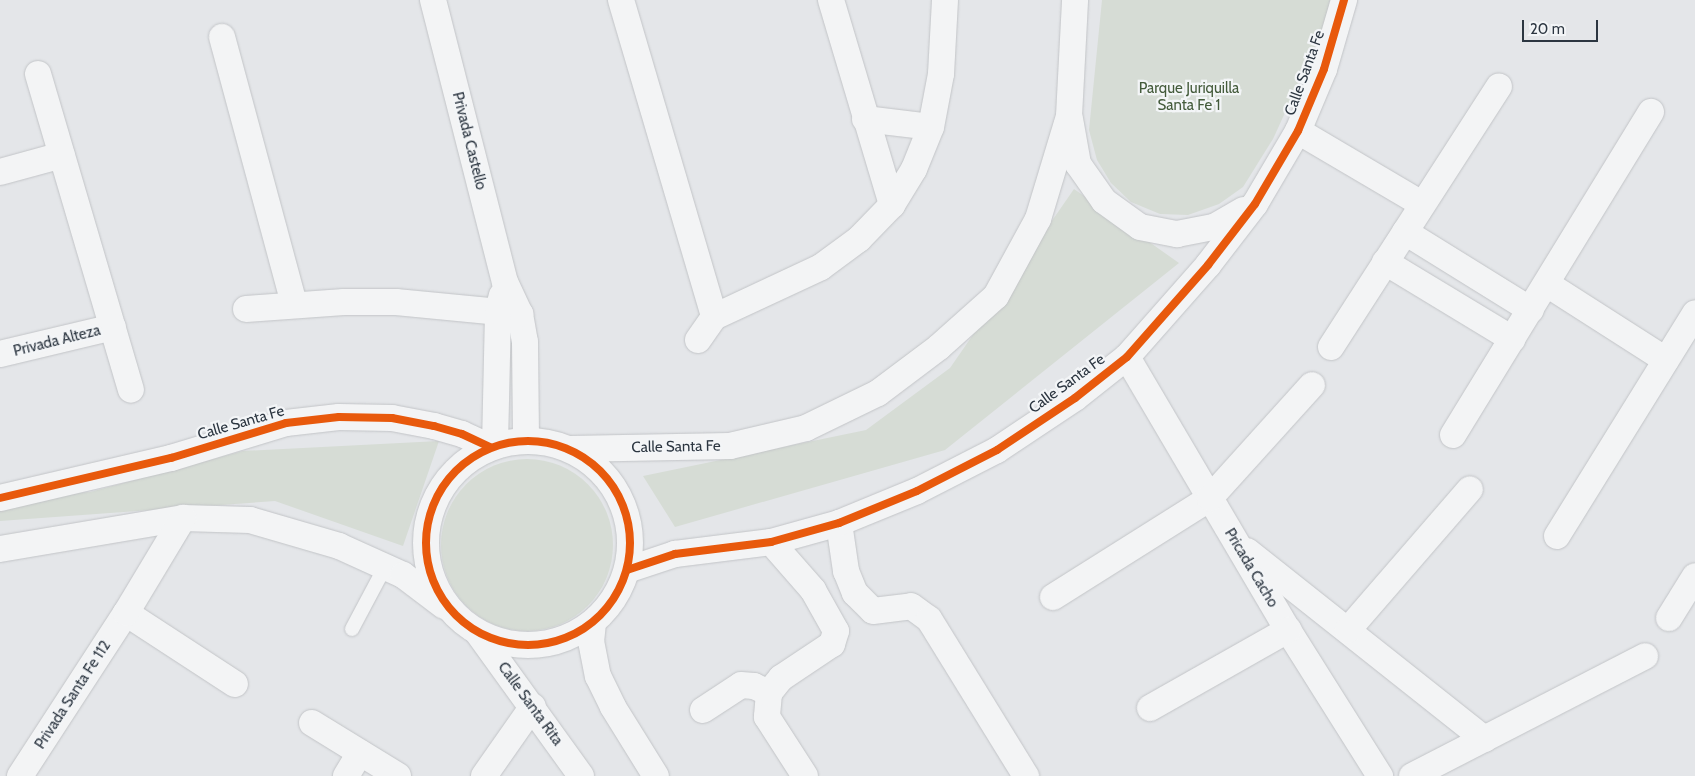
<!DOCTYPE html>
<style>
body{margin:0}
#map{position:relative;width:1695px;height:776px;overflow:hidden;background:#e4e6e9;font-family:Cabin,sans-serif}
div>[style]{position:absolute}
[style*='--x']{left:calc(var(--x)*1px);top:calc(var(--y)*1px);width:calc(var(--w)*1px);rotate:calc(var(--a)*1deg)}
.green>*{inset:0;background:#d6dcd5}
.round{border-radius:50%}
.roads{filter:drop-shadow(0 0 1px #c2c4c7) drop-shadow(0 0 1px #c2c4c7)}
.lane>*{height:14px;margin:-7px;padding:0 7px;transform-origin:7px;border-radius:7px;background:#f3f4f5}
.street>*{height:26px;margin:-13px;padding:0 13px;transform-origin:13px;border-radius:13px;background:#f3f4f5}
.street>.ring{margin:-13px;padding:0;box-sizing:content-box;background:none;border:26px solid #f3f4f5;border-radius:50%}
.cycleway>*{height:8px;margin:-4px;padding:0 4px;transform-origin:4px;border-radius:4px;background:#e8590c}
.cycleway>.ring{margin:-4px;padding:0;box-sizing:content-box;background:none;border:8px solid #e8590c;border-radius:50%}
span{translate:-50% -50%;white-space:nowrap;text-align:center;line-height:1.15;-webkit-text-stroke:4.5px #f3f5f7;paint-order:stroke}
.street-label{font-size:15px;color:#2c3641}
.park-label{font-size:15px;color:#445b3b}
.scale{position:absolute;left:1522px;top:20px;width:76px;height:22px;box-sizing:border-box;border:2px solid #2c3641;border-top:0;padding-left:6px;font-size:15px;line-height:18px;white-space:nowrap;color:#2c3641;-webkit-text-stroke:4px #f3f5f7;paint-order:stroke}
</style>
<div id="map">
<div class="green">
<div style="clip-path:polygon(1102px 0,1330px 0,1325px 25px,1273px 139px,1243px 187px,1219px 204px,1188px 215px,1160px 214px,1131px 202px,1111px 183px,1097px 160px,1089px 130px)"></div>
<div style="clip-path:polygon(1074px 189px,1179px 263px,945px 450px,675px 527px,643px 476px,866px 430px,950px 368px)"></div>
<div style="clip-path:polygon(439px 441px,403px 546px,275px 501px,0 521px,0 497px,90px 492px,243px 451px)"></div>
<div class="round" style="left:441px;top:459px;width:172px;height:172px"></div>
</div>
<div class="roads">
<div class="lane">
<div style="--x:352;--y:629;--w:70;--a:-62"></div>
</div>
<div class="street">
<div style="--x:433;--y:0;--w:291;--a:75.7"></div>
<div style="--x:505;--y:282;--w:35;--a:65"></div>
<div style="--x:520;--y:314;--w:28;--a:80"></div>
<div style="--x:525;--y:342;--w:99;--a:89.4"></div>
<div style="--x:621;--y:0;--w:330;--a:73.6"></div>
<div style="--x:831;--y:0;--w:214;--a:73.4"></div>
<div style="--x:222;--y:37;--w:277;--a:74.9"></div>
<div style="--x:38;--y:74;--w:329;--a:73.6"></div>
<div style="--x:865;--y:119;--w:66;--a:6.9"></div>
<div style="--x:1070;--y:119;--w:46;--a:79.9"></div>
<div style="--x:1078;--y:164;--w:45;--a:54.9"></div>
<div style="--x:1104;--y:201;--w:44;--a:35.8"></div>
<div style="--x:1140;--y:227;--w:38;--a:11"></div>
<div style="--x:1177;--y:234;--w:38;--a:-11"></div>
<div style="--x:1214;--y:227;--w:34;--a:-30"></div>
<div style="--x:1298;--y:131;--w:144;--a:30.5"></div>
<div style="--x:0;--y:172;--w:64;--a:-15.3"></div>
<div style="--x:1405;--y:232;--w:148;--a:31.8"></div>
<div style="--x:1385;--y:262;--w:149;--a:31.2"></div>
<div style="--x:1547;--y:284;--w:141;--a:32.6"></div>
<div style="--x:246;--y:309;--w:98;--a:-4.1"></div>
<div style="--x:344;--y:302;--w:52;--a:0"></div>
<div style="--x:396;--y:302;--w:125;--a:5.5"></div>
<div style="--x:698;--y:340;--w:28;--a:-55"></div>
<div style="--x:714;--y:317;--w:118;--a:-25"></div>
<div style="--x:821;--y:267;--w:47;--a:-36.4"></div>
<div style="--x:859;--y:239;--w:47;--a:-45.9"></div>
<div style="--x:892;--y:205;--w:42;--a:-58.6"></div>
<div style="--x:914;--y:169;--w:45;--a:-68"></div>
<div style="--x:931;--y:127;--w:54;--a:-79.3"></div>
<div style="--x:941;--y:74;--w:74;--a:-86.9"></div>
<div style="--x:1331;--y:347;--w:310;--a:-57.2"></div>
<div style="--x:0;--y:354;--w:116;--a:-13.4"></div>
<div style="--x:1127;--y:357;--w:317;--a:59.5"></div>
<div style="--x:1288;--y:630;--w:173;--a:57.8"></div>
<div style="--x:1453;--y:435;--w:379;--a:-58.5"></div>
<div class="ring" style="left:426px;top:441px;width:178px;height:178px"></div>
<div style="--x:495;--y:445;--w:134;--a:-88.7"></div>
<div style="--x:498;--y:311;--w:16;--a:-76"></div>
<div style="--x:570;--y:449;--w:160;--a:-1.1"></div>
<div style="--x:730;--y:446;--w:78;--a:-13.3"></div>
<div style="--x:806;--y:428;--w:80;--a:-25.9"></div>
<div style="--x:878;--y:393;--w:76;--a:-37"></div>
<div style="--x:939;--y:347;--w:76;--a:-41.8"></div>
<div style="--x:996;--y:296;--w:88;--a:-61.4"></div>
<div style="--x:1038;--y:219;--w:108;--a:-73.2"></div>
<div style="--x:1069;--y:116;--w:116;--a:-87"></div>
<div style="--x:0;--y:498;--w:176;--a:-13.2"></div>
<div style="--x:171;--y:458;--w:120;--a:-16.9"></div>
<div style="--x:286;--y:423;--w:53;--a:-6.5"></div>
<div style="--x:339;--y:417;--w:53;--a:1.1"></div>
<div style="--x:392;--y:418;--w:43;--a:10.8"></div>
<div style="--x:434;--y:426;--w:29;--a:16"></div>
<div style="--x:462;--y:434;--w:31;--a:25"></div>
<div style="--x:839;--y:523;--w:49;--a:81.7"></div>
<div style="--x:846;--y:571;--w:24;--a:68"></div>
<div style="--x:855;--y:593;--w:25;--a:45"></div>
<div style="--x:873;--y:611;--w:38;--a:-7"></div>
<div style="--x:911;--y:606;--w:22;--a:36"></div>
<div style="--x:929;--y:619;--w:185;--a:58.3"></div>
<div style="--x:1557;--y:536;--w:262;--a:-58.2"></div>
<div style="--x:771;--y:542;--w:64;--a:48.8"></div>
<div style="--x:813;--y:590;--w:47;--a:60.7"></div>
<div style="--x:836;--y:631;--w:14;--a:107"></div>
<div style="--x:832;--y:644;--w:61;--a:146.3"></div>
<div style="--x:781;--y:678;--w:19;--a:129"></div>
<div style="--x:769;--y:693;--w:24;--a:95"></div>
<div style="--x:767;--y:717;--w:70;--a:57.2"></div>
<div style="--x:0;--y:549;--w:186;--a:-9.6"></div>
<div style="--x:183;--y:518;--w:67;--a:1.7"></div>
<div style="--x:250;--y:520;--w:93;--a:16.3"></div>
<div style="--x:339;--y:546;--w:70;--a:24.4"></div>
<div style="--x:403;--y:575;--w:51;--a:37.1"></div>
<div style="--x:1247;--y:551;--w:303;--a:38.4"></div>
<div style="--x:627;--y:570;--w:51;--a:-18.4"></div>
<div style="--x:675;--y:554;--w:97;--a:-7.1"></div>
<div style="--x:771;--y:542;--w:71;--a:-15.6"></div>
<div style="--x:839;--y:523;--w:84;--a:-22.3"></div>
<div style="--x:917;--y:491;--w:90;--a:-27.1"></div>
<div style="--x:997;--y:450;--w:94;--a:-33.7"></div>
<div style="--x:1075;--y:398;--w:66;--a:-38.3"></div>
<div style="--x:1127;--y:357;--w:123;--a:-48.6"></div>
<div style="--x:1208;--y:265;--w:77;--a:-52.4"></div>
<div style="--x:1255;--y:204;--w:85;--a:-59.5"></div>
<div style="--x:1298;--y:131;--w:67;--a:-67.2"></div>
<div style="--x:1324;--y:69;--w:72;--a:-73.8"></div>
<div style="--x:1053;--y:597;--w:186;--a:-32.2"></div>
<div style="--x:1210;--y:498;--w:152;--a:-47.9"></div>
<div style="--x:126;--y:613;--w:130;--a:33.1"></div>
<div style="--x:1669;--y:618;--w:49;--a:-58.2"></div>
<div style="--x:593;--y:623;--w:18;--a:96"></div>
<div style="--x:591;--y:641;--w:36;--a:79"></div>
<div style="--x:598;--y:676;--w:34;--a:64"></div>
<div style="--x:613;--y:707;--w:81;--a:58.1"></div>
<div style="--x:1348;--y:630;--w:186;--a:-49.1"></div>
<div style="--x:478;--y:633;--w:176;--a:54.2"></div>
<div style="--x:1150;--y:708;--w:159;--a:-29.5"></div>
<div style="--x:703;--y:710;--w:45;--a:-33.3"></div>
<div style="--x:741;--y:685;--w:13;--a:4"></div>
<div style="--x:754;--y:686;--w:17;--a:25"></div>
<div style="--x:312;--y:723;--w:101;--a:31.6"></div>
<div style="--x:20;--y:776;--w:194;--a:-57"></div>
<div style="--x:126;--y:613;--w:111;--a:-59"></div>
<div style="--x:346;--y:776;--w:27;--a:-59"></div>
<div style="--x:484;--y:776;--w:85;--a:-55"></div>
<div style="--x:1412;--y:776;--w:262;--a:-27.2"></div>
</div>
</div>
<div class="cycleway">
<div class="ring" style="left:426px;top:441px;width:196px;height:196px"></div>
<div style="--x:0;--y:498;--w:176;--a:-13.2"></div>
<div style="--x:171;--y:458;--w:120;--a:-16.9"></div>
<div style="--x:286;--y:423;--w:53;--a:-6.5"></div>
<div style="--x:339;--y:417;--w:53;--a:1.1"></div>
<div style="--x:392;--y:418;--w:43;--a:10.8"></div>
<div style="--x:434;--y:426;--w:29;--a:16"></div>
<div style="--x:462;--y:434;--w:31;--a:25"></div>
<div style="--x:627;--y:570;--w:51;--a:-18.4"></div>
<div style="--x:675;--y:554;--w:97;--a:-7.1"></div>
<div style="--x:771;--y:542;--w:71;--a:-15.6"></div>
<div style="--x:839;--y:523;--w:84;--a:-22.3"></div>
<div style="--x:917;--y:491;--w:90;--a:-27.1"></div>
<div style="--x:997;--y:450;--w:94;--a:-33.7"></div>
<div style="--x:1075;--y:398;--w:66;--a:-38.3"></div>
<div style="--x:1127;--y:357;--w:123;--a:-48.6"></div>
<div style="--x:1208;--y:265;--w:77;--a:-52.4"></div>
<div style="--x:1255;--y:204;--w:85;--a:-59.5"></div>
<div style="--x:1298;--y:131;--w:67;--a:-67.2"></div>
<div style="--x:1324;--y:69;--w:72;--a:-73.8"></div>
</div>
<div class="street-label">
<span style="left:1305px;top:73px;rotate:-70deg">Calle Santa Fe</span>
<span style="left:469px;top:141px;rotate:76deg">Privada Castello</span>
<span style="left:57px;top:341px;rotate:-14deg">Privada Alteza</span>
<span style="left:1067px;top:384px;rotate:-36deg">Calle Santa Fe</span>
<span style="left:241px;top:423px;rotate:-16deg">Calle Santa Fe</span>
<span style="left:676px;top:447px;rotate:-1deg">Calle Santa Fe</span>
<span style="left:1251px;top:568px;rotate:59deg">Pricada Cacho</span>
<span style="left:73px;top:695px;rotate:-57deg">Privada Santa Fe 112</span>
<span style="left:530px;top:704px;rotate:54deg">Calle Santa Rita</span>
</div>
<div class="park-label">
<span style="left:1189px;top:97px">Parque Juriquilla<br>Santa Fe 1</span>
</div>
<div class="scale">20 m</div>
</div>
